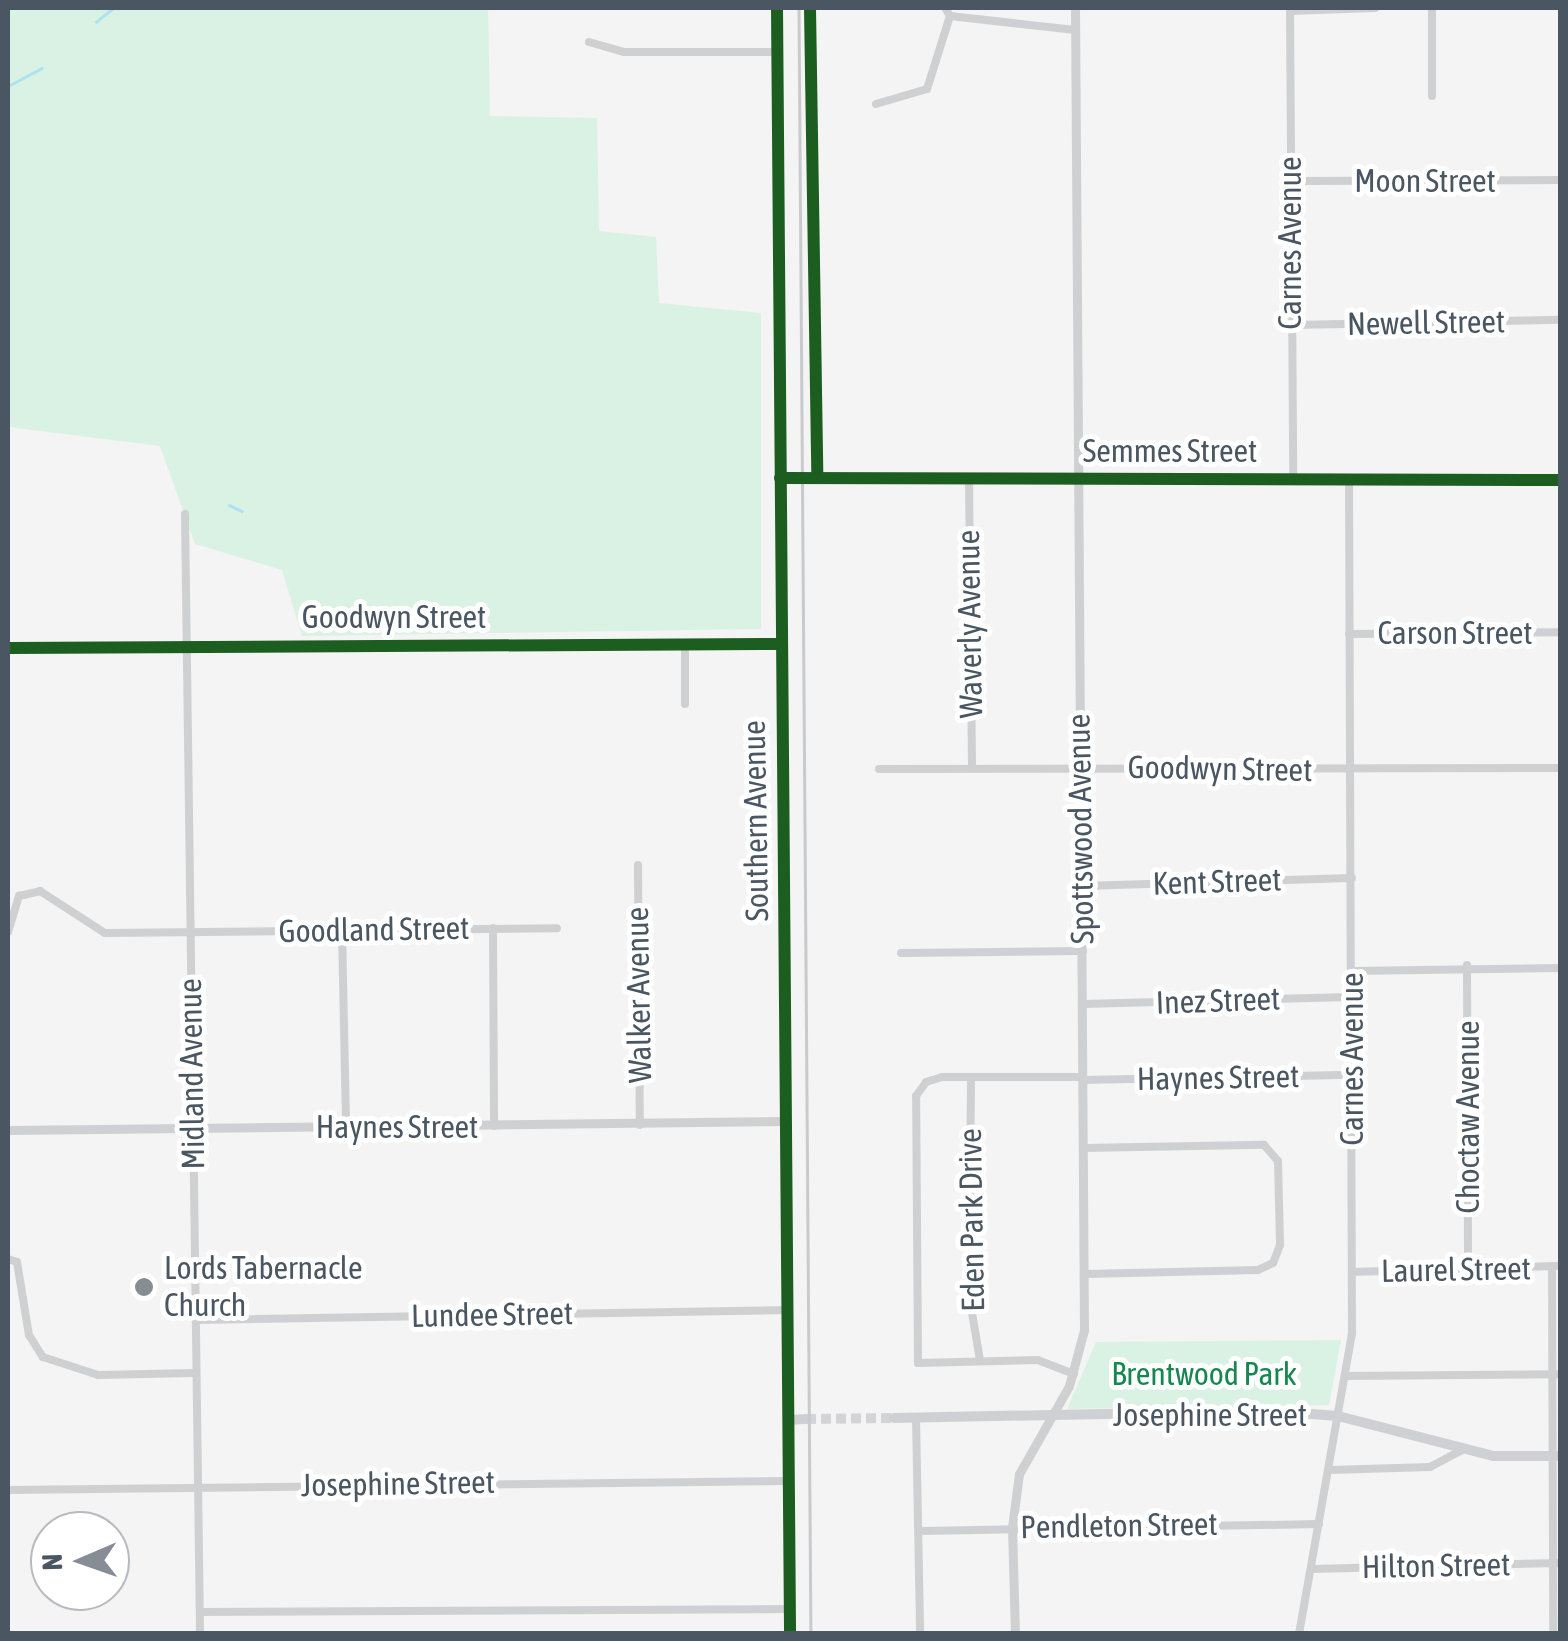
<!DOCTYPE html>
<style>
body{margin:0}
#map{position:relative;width:1568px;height:1641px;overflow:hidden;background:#f4f4f4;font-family:"Asap Condensed",sans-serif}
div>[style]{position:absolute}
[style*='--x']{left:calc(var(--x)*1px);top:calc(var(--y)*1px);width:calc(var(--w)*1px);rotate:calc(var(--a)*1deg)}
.green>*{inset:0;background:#d9f2e3}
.stream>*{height:2.5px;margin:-1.25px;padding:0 1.25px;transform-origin:1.25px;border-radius:1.25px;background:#aee2f0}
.secondary-tunnel>*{height:10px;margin-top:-5px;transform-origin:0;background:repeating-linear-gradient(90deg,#d2d4d7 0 10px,transparent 0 15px)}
.minor>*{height:8px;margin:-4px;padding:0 4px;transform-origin:4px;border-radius:4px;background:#ced0d2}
.tertiary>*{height:9px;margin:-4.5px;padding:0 4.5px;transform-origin:4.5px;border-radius:4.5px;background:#ced0d2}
.secondary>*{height:10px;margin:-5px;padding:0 5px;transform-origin:5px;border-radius:5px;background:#ced0d4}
.rail>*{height:2.5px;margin:-1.25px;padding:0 1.25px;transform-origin:1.25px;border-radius:1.25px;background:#c9cacc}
.cycleway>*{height:12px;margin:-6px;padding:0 6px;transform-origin:6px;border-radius:6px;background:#1b5e20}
.dots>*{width:28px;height:28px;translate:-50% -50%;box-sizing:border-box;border:5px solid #fff;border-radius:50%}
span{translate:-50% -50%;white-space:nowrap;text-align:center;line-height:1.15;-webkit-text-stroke:10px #fff;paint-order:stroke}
.street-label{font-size:32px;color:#4a5661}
.poi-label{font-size:32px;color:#4a5661}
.left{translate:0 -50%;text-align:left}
.park-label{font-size:32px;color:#17864f}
.frame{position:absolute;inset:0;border:10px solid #4a5661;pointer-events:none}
.north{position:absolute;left:30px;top:1511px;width:100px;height:100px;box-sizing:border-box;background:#fff;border:2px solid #b7bbc0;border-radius:50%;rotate:268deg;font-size:28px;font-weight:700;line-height:40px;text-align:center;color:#4a5661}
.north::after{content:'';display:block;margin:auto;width:35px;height:45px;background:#868d94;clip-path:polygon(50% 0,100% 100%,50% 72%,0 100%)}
</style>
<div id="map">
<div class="green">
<div style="clip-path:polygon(8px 8px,488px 8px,490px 116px,597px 118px,599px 231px,656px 237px,659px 303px,761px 313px,761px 629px,302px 636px,282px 570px,195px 544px,160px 446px,8px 427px)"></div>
<div style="clip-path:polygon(1341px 1340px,1329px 1405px,1067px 1409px,1096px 1342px)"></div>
</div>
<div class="stream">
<div style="--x:96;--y:22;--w:22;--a:-39"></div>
<div style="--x:8;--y:86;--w:38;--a:-28"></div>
<div style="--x:229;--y:505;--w:14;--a:25"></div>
</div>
<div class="secondary-tunnel">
<div style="--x:806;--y:1419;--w:88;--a:-0.7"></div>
</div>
<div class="minor">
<div style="--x:810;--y:8;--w:470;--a:89.1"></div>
<div style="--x:945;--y:8;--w:9;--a:58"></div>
<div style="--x:950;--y:16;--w:126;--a:6.4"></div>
<div style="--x:1290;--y:8;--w:471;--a:89.6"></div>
<div style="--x:1290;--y:11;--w:85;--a:-2"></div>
<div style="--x:589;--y:42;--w:36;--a:16"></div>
<div style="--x:624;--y:52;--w:153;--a:0"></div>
<div style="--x:1432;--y:96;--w:88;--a:-90"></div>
<div style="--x:876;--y:104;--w:53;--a:-16.4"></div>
<div style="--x:927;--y:89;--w:77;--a:-72.5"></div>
<div style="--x:1289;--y:181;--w:271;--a:-0.2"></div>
<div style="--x:1291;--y:325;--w:269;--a:-1.1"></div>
<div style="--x:969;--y:479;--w:289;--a:89.4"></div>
<div style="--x:185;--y:514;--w:1120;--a:89.23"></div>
<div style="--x:1349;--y:634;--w:211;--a:-0.5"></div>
<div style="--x:685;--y:704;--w:61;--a:-90"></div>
<div style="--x:879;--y:769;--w:681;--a:-0.08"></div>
<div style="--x:638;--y:865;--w:260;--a:89.6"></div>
<div style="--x:1082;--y:886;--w:270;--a:-1.7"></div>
<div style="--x:493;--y:928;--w:198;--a:89.7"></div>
<div style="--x:342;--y:931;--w:197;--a:88.8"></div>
<div style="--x:8;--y:932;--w:38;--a:-73"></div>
<div style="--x:19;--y:896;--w:22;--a:-13"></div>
<div style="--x:40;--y:891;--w:77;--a:32.9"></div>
<div style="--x:105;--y:933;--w:452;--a:-0.6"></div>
<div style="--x:901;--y:953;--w:182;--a:-0.6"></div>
<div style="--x:1467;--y:965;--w:304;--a:89.8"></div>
<div style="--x:1351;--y:971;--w:209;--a:-0.8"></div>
<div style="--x:1083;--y:1004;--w:269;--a:-1.5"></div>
<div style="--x:971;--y:1079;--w:216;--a:90.5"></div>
<div style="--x:969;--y:1295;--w:66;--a:80.4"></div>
<div style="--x:1083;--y:1080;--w:269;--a:-1.1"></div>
<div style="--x:1084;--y:1148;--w:180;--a:-1"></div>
<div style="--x:1264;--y:1145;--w:21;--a:49"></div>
<div style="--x:1278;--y:1161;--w:84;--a:88.6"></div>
<div style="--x:1280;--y:1245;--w:19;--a:111"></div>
<div style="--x:1273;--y:1263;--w:17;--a:155"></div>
<div style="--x:1258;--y:1270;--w:172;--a:178.7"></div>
<div style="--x:8;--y:1259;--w:9;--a:18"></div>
<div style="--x:17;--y:1262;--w:74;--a:80.7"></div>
<div style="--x:29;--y:1335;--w:26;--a:58"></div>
<div style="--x:43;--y:1357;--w:58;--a:18.1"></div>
<div style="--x:98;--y:1375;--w:95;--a:-1.2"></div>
<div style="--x:1552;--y:1267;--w:367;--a:89.8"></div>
<div style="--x:1352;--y:1272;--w:208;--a:-1.7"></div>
<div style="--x:196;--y:1320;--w:592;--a:-0.97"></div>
<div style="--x:1074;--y:1374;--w:39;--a:-159"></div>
<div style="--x:1038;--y:1360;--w:120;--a:178.6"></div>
<div style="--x:918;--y:1363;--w:267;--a:-90.4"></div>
<div style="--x:916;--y:1096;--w:17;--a:-54"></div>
<div style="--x:926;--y:1082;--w:17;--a:-17"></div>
<div style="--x:942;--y:1077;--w:141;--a:0"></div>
<div style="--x:1346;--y:1376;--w:214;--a:-0.5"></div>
<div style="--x:916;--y:1418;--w:216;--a:88.9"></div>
<div style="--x:1330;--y:1470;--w:100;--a:-1.7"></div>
<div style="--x:1430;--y:1467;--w:36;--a:-28"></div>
<div style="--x:8;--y:1490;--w:781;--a:-0.66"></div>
<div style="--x:920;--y:1531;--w:399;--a:-1"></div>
<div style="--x:1311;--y:1569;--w:249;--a:-1.4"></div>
<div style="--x:200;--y:1612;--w:589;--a:-0.29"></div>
<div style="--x:1299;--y:1634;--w:306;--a:-80"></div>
<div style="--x:1352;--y:1333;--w:852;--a:-90.2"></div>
</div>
<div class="tertiary">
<div style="--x:8;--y:648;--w:773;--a:-0.3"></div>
<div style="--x:8;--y:1130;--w:779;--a:-0.66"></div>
<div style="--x:1015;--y:1634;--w:107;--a:-91.6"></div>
<div style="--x:1012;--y:1527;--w:53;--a:-82.5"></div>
<div style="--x:1019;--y:1474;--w:101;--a:-60.4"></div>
<div style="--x:1069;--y:1386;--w:58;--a:-75"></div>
<div style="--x:1084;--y:1330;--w:1322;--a:-90.39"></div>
</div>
<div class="secondary">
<div style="--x:777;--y:8;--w:1626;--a:89.54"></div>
<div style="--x:780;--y:478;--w:780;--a:0.15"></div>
<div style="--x:894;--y:1418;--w:378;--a:-1.1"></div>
<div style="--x:1272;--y:1411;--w:66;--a:4.3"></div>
<div style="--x:1338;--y:1416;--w:161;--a:14.4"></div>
<div style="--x:1494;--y:1456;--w:66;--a:0"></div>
<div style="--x:790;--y:1420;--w:16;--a:-4"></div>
</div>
<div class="rail">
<div style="--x:799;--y:8;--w:1626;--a:89.58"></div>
</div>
<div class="cycleway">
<div style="--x:777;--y:8;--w:1626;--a:89.54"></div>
<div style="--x:810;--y:8;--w:470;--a:89.1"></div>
<div style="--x:780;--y:478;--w:780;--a:0.15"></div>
<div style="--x:8;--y:648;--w:773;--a:-0.3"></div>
</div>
<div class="dots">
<div style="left:144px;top:1287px;background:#868d94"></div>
</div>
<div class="street-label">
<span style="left:1425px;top:181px">Moon Street</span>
<span style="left:1290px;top:243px;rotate:-90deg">Carnes Avenue</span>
<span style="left:1426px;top:323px;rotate:-1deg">Newell Street</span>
<span style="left:1170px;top:451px">Semmes Street</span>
<span style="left:394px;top:617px">Goodwyn Street</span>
<span style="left:970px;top:624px;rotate:-91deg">Waverly Avenue</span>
<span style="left:1455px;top:633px">Carson Street</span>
<span style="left:1220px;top:769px;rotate:1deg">Goodwyn Street</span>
<span style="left:756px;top:821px;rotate:-91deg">Southern Avenue</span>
<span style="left:1081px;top:829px;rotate:-91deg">Spottswood Avenue</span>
<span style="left:1217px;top:882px;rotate:-2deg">Kent Street</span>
<span style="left:374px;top:930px;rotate:-1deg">Goodland Street</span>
<span style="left:639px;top:995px;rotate:-91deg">Walker Avenue</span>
<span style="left:1218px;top:1001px;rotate:-2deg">Inez Street</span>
<span style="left:1352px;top:1059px;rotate:-90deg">Carnes Avenue</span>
<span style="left:192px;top:1074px;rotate:-91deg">Midland Avenue</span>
<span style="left:1218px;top:1078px;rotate:-1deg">Haynes Street</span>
<span style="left:1468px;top:1117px;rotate:-90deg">Choctaw Avenue</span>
<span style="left:397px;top:1127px">Haynes Street</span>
<span style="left:972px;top:1220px;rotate:-91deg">Eden Park Drive</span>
<span style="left:1456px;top:1270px;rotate:-1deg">Laurel Street</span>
<span style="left:492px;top:1315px;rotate:-1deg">Lundee Street</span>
<span style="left:1210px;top:1415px">Josephine Street</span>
<span style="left:398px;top:1484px;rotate:-1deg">Josephine Street</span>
<span style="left:1119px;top:1526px;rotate:-1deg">Pendleton Street</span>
<span style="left:1436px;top:1566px;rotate:-1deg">Hilton Street</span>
</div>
<div class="poi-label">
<span class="left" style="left:164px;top:1287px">Lords Tabernacle<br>Church</span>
</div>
<div class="park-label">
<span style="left:1204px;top:1374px">Brentwood Park</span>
</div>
<div class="frame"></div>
<div class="north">N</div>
</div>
